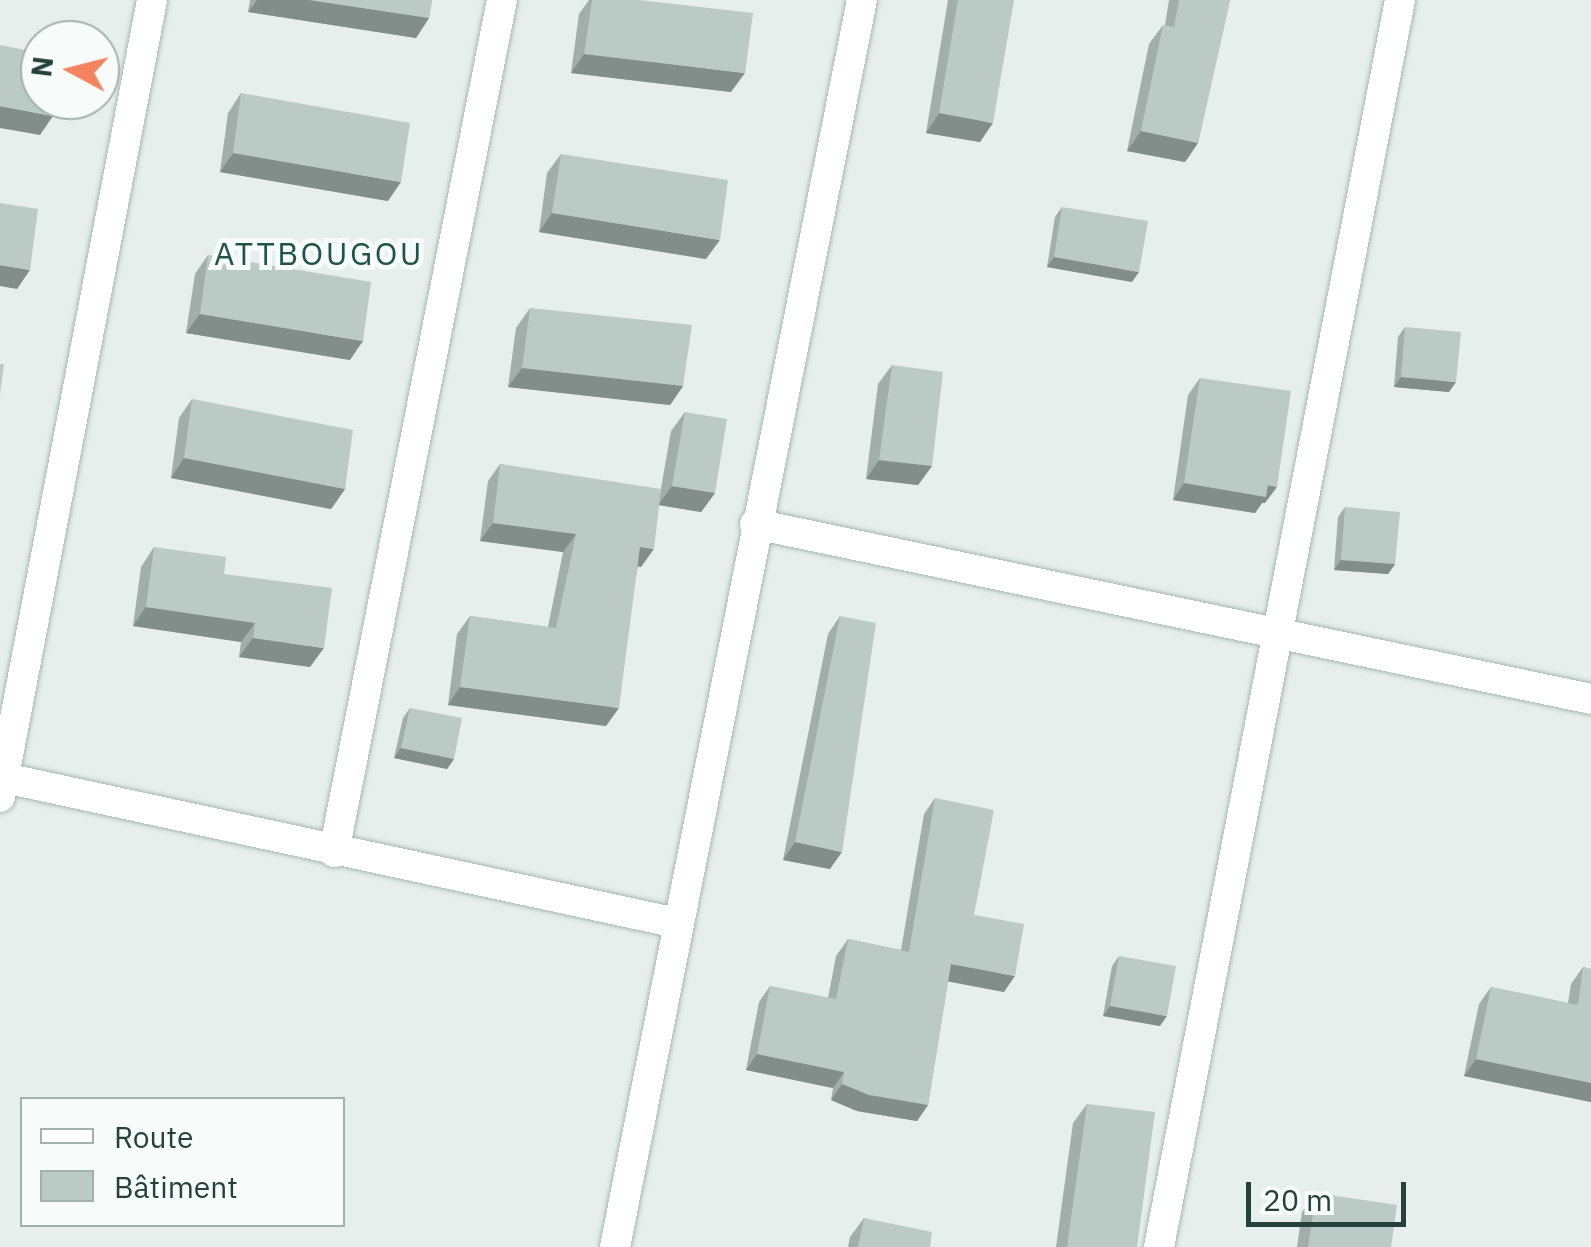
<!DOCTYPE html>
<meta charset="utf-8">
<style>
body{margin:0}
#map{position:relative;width:1591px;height:1247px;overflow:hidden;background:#e6efeb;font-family:"IBM Plex Sans",sans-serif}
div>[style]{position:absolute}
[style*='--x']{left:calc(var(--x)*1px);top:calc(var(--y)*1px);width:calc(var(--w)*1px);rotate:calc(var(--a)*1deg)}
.roads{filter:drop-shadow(0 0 2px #a8b8b2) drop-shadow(0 0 2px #a8b8b2)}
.minor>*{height:30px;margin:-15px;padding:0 15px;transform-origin:15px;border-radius:15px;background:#fff}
.wall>*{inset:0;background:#a1aea9}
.shaded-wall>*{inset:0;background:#838d89}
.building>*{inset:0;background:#bbcac4}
span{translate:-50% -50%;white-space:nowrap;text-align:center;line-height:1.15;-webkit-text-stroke:10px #f7fbf9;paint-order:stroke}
.quarter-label{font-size:32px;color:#1f5548;letter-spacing:2.5px}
.legend{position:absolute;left:20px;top:1097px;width:325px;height:130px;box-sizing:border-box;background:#f7fbf9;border:2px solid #a3b1ad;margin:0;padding:12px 18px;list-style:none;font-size:30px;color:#24423a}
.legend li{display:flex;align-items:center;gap:20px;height:50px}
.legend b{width:50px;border:2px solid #a3b1ad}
.north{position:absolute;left:20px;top:20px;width:100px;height:100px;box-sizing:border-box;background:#f7fbf9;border:2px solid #a3b1ad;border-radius:50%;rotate:277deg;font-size:28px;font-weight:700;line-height:40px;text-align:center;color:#24423a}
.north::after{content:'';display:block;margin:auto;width:35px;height:45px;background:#f4845f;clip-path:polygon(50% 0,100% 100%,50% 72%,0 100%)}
.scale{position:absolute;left:1246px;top:1182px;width:160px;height:45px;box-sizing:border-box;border:5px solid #24423a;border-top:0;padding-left:12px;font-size:30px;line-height:35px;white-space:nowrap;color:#24423a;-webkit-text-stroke:8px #f7fbf9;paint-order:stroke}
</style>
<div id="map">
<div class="roads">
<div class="minor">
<div style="--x:755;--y:524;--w:854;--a:11.82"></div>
<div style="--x:0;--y:777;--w:693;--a:12.17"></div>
<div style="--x:0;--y:797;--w:811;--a:-79.2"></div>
<div style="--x:334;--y:852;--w:868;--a:-78.85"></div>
<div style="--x:615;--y:1247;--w:1271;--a:-78.8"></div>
<div style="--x:1159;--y:1247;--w:1270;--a:-79.06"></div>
</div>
</div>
<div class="wall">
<div style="clip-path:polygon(250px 0,432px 0,429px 18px,416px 38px,248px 12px)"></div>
<div style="clip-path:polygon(589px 0,639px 0,731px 92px,571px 73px,579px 14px)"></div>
<div style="clip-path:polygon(948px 0,1014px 0,980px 142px,926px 133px)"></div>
<div style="clip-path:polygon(1169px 0,1230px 0,1198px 143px,1185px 162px,1127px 151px,1149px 44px,1163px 25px,1165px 25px)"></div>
<div style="clip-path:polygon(241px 93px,388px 201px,220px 172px,228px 113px)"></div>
<div style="clip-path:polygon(561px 154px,706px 259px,539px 232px,547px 173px)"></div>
<div style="clip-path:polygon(1062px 207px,1132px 282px,1047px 267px,1055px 217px)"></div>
<div style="clip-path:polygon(208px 255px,350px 360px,186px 333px,195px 274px)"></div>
<div style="clip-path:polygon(530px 308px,683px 386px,670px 405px,508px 387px,516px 328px)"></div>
<div style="clip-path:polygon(1405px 327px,1449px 392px,1394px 387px,1398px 337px)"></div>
<div style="clip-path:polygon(892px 365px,932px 466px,918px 485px,866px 479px,878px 384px)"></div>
<div style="clip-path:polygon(1200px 378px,1265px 503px,1262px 503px,1255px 513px,1173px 500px,1188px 395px)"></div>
<div style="clip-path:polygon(192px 399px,345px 489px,331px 509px,171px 478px,179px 418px)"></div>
<div style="clip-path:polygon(685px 412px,715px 493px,701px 512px,659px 505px,641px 567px,638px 566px,606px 726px,448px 705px,457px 634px,470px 616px,548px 627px,563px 552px,480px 541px,488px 481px,500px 464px,660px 494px,671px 431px)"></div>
<div style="clip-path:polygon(1345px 507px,1395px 564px,1388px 574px,1334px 570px,1338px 517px)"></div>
<div style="clip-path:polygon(154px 547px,224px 574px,310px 667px,239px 657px,241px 642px,133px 626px,141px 567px)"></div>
<div style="clip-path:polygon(840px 616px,830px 869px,783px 860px,828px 634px)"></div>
<div style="clip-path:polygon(410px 708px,454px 759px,447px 769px,394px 758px,403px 718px)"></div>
<div style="clip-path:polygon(935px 798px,974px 915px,1004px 992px,948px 981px,928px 1105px,917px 1121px,857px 1111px,831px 1100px,833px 1088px,746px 1070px,759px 1002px,770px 986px,828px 998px,836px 956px,848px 939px,901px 950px,924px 814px)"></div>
<div style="clip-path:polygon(1119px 956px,1160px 1026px,1103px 1016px,1112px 966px)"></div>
<div style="clip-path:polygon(1583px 967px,1591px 969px,1591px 1102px,1464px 1076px,1479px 1004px,1491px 987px,1568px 1003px,1571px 984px)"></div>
<div style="clip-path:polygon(1087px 1104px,1137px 1247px,1056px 1247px,1073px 1123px)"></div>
<div style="clip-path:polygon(1316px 1193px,1391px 1247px,1297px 1247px,1302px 1212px)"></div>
<div style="clip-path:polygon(864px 1218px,930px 1247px,848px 1247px,850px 1237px)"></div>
</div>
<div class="shaded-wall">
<div style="clip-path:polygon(257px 0,309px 0,429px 18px,416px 38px,248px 12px)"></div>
<div style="clip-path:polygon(584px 54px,745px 73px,731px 92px,571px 73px)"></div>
<div style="clip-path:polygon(0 106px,53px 116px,40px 135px,0 128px)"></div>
<div style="clip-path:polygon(939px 113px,993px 123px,980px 142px,926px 133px)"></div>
<div style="clip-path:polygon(1141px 131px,1198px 143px,1185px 162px,1127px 151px)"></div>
<div style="clip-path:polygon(233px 153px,401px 182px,388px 201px,220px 172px)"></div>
<div style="clip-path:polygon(552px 213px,720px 240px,706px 259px,539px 232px)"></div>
<div style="clip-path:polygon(1054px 257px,1139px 272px,1132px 282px,1047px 267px)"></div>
<div style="clip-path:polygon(0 265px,30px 270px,17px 289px,0 286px)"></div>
<div style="clip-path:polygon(200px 314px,363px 341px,350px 360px,186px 333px)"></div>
<div style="clip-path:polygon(522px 368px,683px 386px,670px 405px,508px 387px)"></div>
<div style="clip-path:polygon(1401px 377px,1456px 382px,1449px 392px,1394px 387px)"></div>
<div style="clip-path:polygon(184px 458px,345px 489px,331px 509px,171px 478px)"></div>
<div style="clip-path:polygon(879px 460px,932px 466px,918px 485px,866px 479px)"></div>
<div style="clip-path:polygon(1184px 483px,1268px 485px,1277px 487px,1265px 503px,1262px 503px,1255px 513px,1173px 500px)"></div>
<div style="clip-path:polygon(672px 486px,715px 493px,701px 512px,658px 505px)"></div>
<div style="clip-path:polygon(493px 523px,576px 534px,563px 552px,480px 541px)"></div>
<div style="clip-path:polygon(640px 547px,654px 549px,641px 567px,628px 565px)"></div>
<div style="clip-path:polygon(1341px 560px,1395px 564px,1388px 574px,1334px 570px)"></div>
<div style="clip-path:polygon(146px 607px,255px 623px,241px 642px,133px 626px)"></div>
<div style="clip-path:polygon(253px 638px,324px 648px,310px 667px,239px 657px)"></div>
<div style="clip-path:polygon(460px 687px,619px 708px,606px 726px,448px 705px)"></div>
<div style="clip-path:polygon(401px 748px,454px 759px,447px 769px,394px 758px)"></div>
<div style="clip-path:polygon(795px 842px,842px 852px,830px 869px,783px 860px)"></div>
<div style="clip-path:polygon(951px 964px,1015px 976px,1004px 992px,940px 980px)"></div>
<div style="clip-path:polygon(1110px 1006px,1167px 1016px,1160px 1026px,1103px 1016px)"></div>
<div style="clip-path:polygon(757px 1054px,844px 1072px,833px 1088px,746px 1070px)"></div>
<div style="clip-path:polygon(1476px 1059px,1591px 1083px,1591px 1102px,1464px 1076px)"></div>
<div style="clip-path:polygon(842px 1084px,928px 1105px,917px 1121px,857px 1111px,831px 1100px)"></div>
</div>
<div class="building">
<div style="clip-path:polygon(309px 0,432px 0,429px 18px)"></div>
<div style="clip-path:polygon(592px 0,639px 0,753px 13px,745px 73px,584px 54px)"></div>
<div style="clip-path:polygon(958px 0,1014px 0,993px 123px,939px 113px)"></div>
<div style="clip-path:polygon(1179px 0,1230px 0,1198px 143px,1141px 131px,1163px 25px,1174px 27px)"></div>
<div style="clip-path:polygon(0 45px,40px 53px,40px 100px,56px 100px,53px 116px,0 106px)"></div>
<div style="clip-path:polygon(241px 93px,410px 123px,401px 182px,233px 153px)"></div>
<div style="clip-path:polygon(561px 154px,728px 180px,720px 240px,552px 213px)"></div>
<div style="clip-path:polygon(0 203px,38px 209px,30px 270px,0 265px)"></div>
<div style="clip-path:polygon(1062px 207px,1148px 221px,1139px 272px,1054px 257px)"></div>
<div style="clip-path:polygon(208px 255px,371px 282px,363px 341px,200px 314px)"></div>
<div style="clip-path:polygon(530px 308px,692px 325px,683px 386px,522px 368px)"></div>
<div style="clip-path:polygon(1405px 327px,1461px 332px,1456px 382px,1401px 377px)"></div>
<div style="clip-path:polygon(0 364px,4px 364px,0 395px)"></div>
<div style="clip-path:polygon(892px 365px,943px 372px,932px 466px,879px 460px)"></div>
<div style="clip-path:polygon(1200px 378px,1291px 391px,1277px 487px,1268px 485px,1266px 497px,1184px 483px)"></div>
<div style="clip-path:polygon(192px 399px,353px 430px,345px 489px,184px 458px)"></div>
<div style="clip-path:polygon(685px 412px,727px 419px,715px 493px,672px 486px)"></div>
<div style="clip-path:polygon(500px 464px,661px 489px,654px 549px,640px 547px,619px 708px,460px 687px,470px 616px,556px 628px,576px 534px,493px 523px)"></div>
<div style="clip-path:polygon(1345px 507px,1400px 512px,1395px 564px,1341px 560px)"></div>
<div style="clip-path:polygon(154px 547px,226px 557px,224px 574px,332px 588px,324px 648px,253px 638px,255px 623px,146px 607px)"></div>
<div style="clip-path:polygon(840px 616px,876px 623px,842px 852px,795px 842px)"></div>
<div style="clip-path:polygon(410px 708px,462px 718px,454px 759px,401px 748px)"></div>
<div style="clip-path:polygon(935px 798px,994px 810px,974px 915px,1024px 924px,1015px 976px,951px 964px,928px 1105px,869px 1095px,842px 1084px,844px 1072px,757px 1054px,770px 986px,836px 999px,848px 939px,909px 952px)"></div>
<div style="clip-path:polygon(1119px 956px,1176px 966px,1167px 1016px,1110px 1006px)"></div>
<div style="clip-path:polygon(1583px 967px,1591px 969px,1591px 1083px,1476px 1059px,1491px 987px,1578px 1005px)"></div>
<div style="clip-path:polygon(1087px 1104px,1155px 1112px,1137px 1247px,1067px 1247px)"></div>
<div style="clip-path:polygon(1316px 1193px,1397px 1205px,1391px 1247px,1308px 1247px)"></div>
<div style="clip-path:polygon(864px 1218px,932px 1232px,930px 1247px,858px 1247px)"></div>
</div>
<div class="quarter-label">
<span style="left:319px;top:253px">ATTBOUGOU</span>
</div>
<ul class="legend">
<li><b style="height:12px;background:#fff"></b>Route</li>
<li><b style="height:28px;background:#bbcac4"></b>Bâtiment</li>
</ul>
<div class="north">N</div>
<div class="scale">20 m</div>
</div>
